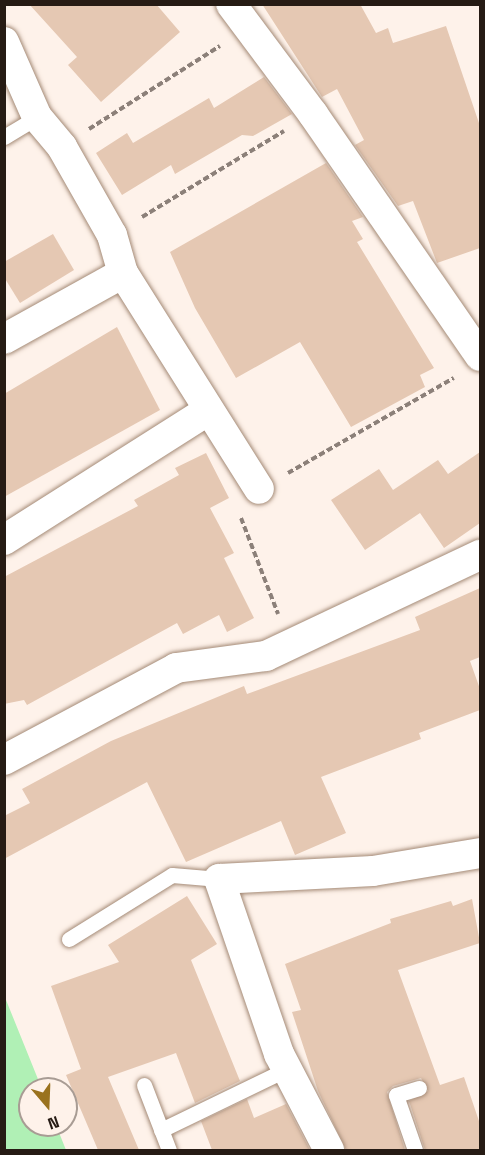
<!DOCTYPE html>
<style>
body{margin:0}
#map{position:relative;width:485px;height:1155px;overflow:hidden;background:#fef2ea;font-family:"Space Grotesk",sans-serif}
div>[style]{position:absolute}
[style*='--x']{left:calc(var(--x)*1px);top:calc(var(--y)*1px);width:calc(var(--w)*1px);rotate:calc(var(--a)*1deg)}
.green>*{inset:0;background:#b0f0b5}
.building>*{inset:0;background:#e5c8b3}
.path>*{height:4px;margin-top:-2px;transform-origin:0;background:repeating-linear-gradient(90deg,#8c8079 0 6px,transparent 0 9px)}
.roads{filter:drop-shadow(0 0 2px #a48a76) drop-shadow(0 0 2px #a48a76)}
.lane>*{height:15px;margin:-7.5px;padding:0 7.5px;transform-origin:7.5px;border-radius:7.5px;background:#fff}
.street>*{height:30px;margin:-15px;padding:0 15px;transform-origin:15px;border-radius:15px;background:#fff}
span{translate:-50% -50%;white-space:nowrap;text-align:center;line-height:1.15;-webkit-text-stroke:6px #fef2ea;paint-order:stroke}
.frame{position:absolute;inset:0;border:6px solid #261b14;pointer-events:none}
.north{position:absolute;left:18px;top:1077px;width:60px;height:60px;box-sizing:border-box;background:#fef2ea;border:2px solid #a89c94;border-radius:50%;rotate:161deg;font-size:16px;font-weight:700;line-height:24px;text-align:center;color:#261b14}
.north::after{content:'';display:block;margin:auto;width:21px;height:27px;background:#9a721e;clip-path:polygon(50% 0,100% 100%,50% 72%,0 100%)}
</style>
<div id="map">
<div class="green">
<div style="clip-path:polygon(4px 995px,42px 1089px,30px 1089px,30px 1125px,56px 1125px,66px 1150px,5px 1150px)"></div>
</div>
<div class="building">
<div style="clip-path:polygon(29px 4px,156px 4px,180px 32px,101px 102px,68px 65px,77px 57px)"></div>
<div style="clip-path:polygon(262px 4px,360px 4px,376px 33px,388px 28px,393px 43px,446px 26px,480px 126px,480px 248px,437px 263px,413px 201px,398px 206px,355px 145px,364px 140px,337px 89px,322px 97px)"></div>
<div style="clip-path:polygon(264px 77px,292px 114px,253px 136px,242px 135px,175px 174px,171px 165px,122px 195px,96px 153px,127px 133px,133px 143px,209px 98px,214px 108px)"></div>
<div style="clip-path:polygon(326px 163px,363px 217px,352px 221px,363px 239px,357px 242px,434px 368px,420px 375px,425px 387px,351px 427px,300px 342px,236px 378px,195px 308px,170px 252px)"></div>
<div style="clip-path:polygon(53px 234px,74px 270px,20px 303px,4px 277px,4px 262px)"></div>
<div style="clip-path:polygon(117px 327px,160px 410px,4px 497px,4px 394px)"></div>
<div style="clip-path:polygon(480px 452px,480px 523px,444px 548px,420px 513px,365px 550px,331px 500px,379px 469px,393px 490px,438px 460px,448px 474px)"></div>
<div style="clip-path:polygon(206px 453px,229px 498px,210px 508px,234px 553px,224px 558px,254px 618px,227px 632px,219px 615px,183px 634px,177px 623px,27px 705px,24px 700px,4px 704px,4px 577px,138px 506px,134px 500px,179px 475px,175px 468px)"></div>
<div style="clip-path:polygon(480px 588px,480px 657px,470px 661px,480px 689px,480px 710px,419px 733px,421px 739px,321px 777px,346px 833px,295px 855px,281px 821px,186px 862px,147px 782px,4px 859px,4px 816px,30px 803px,22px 789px,111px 741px,244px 686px,247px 694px,420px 630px,415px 617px)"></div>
<div style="clip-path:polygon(187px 896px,217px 944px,191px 960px,240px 1081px,195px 1103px,176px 1053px,108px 1077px,139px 1150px,98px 1150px,66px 1075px,81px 1069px,51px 986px,119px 962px,108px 945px)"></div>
<div style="clip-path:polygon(472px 899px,480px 943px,398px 970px,440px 1085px,464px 1077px,480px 1124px,480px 1150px,425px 1150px,409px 1101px,428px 1091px,421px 1078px,393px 1086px,387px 1092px,405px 1150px,346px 1150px,318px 1091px,292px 1012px,301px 1010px,285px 964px,391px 923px,390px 919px,451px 901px,453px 906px)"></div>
<div style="clip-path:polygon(247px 1099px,254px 1118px,286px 1104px,310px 1150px,212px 1150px,201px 1121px)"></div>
</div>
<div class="path">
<div style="--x:89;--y:129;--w:155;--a:-32.4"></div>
<div style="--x:142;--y:217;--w:166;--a:-31.2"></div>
<div style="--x:288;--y:473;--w:191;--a:-29.8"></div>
<div style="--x:241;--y:518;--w:103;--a:68.9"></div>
</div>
<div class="roads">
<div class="lane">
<div style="--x:4;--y:137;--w:39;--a:-31"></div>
<div style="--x:69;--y:939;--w:121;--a:-31.9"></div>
<div style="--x:172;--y:875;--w:47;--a:4.9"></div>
<div style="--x:144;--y:1085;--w:70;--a:69"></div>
<div style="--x:161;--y:1130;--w:140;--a:-25.8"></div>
<div style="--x:415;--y:1150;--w:58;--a:-109.1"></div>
<div style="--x:396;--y:1095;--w:24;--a:-17"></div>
</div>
<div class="street">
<div style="--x:231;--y:4;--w:137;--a:53.3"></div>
<div style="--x:313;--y:114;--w:294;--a:55.4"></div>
<div style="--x:4;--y:42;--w:82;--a:66.3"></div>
<div style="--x:37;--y:117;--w:39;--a:50"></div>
<div style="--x:62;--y:147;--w:101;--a:60.4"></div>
<div style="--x:112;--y:235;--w:40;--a:74"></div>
<div style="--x:123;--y:273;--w:255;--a:57.8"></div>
<div style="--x:4;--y:339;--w:136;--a:-29"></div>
<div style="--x:4;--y:540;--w:241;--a:-32.4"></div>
<div style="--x:4;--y:760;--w:195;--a:-28.1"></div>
<div style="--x:176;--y:668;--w:91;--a:-7.6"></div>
<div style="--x:266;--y:656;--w:237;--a:-25.3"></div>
<div style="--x:329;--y:1150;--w:108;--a:-117.5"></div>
<div style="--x:279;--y:1054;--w:185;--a:-108.9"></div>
<div style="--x:219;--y:879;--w:154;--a:-3"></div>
<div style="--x:373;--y:871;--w:109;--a:-9.5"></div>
</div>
</div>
<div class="frame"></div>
<div class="north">N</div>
</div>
